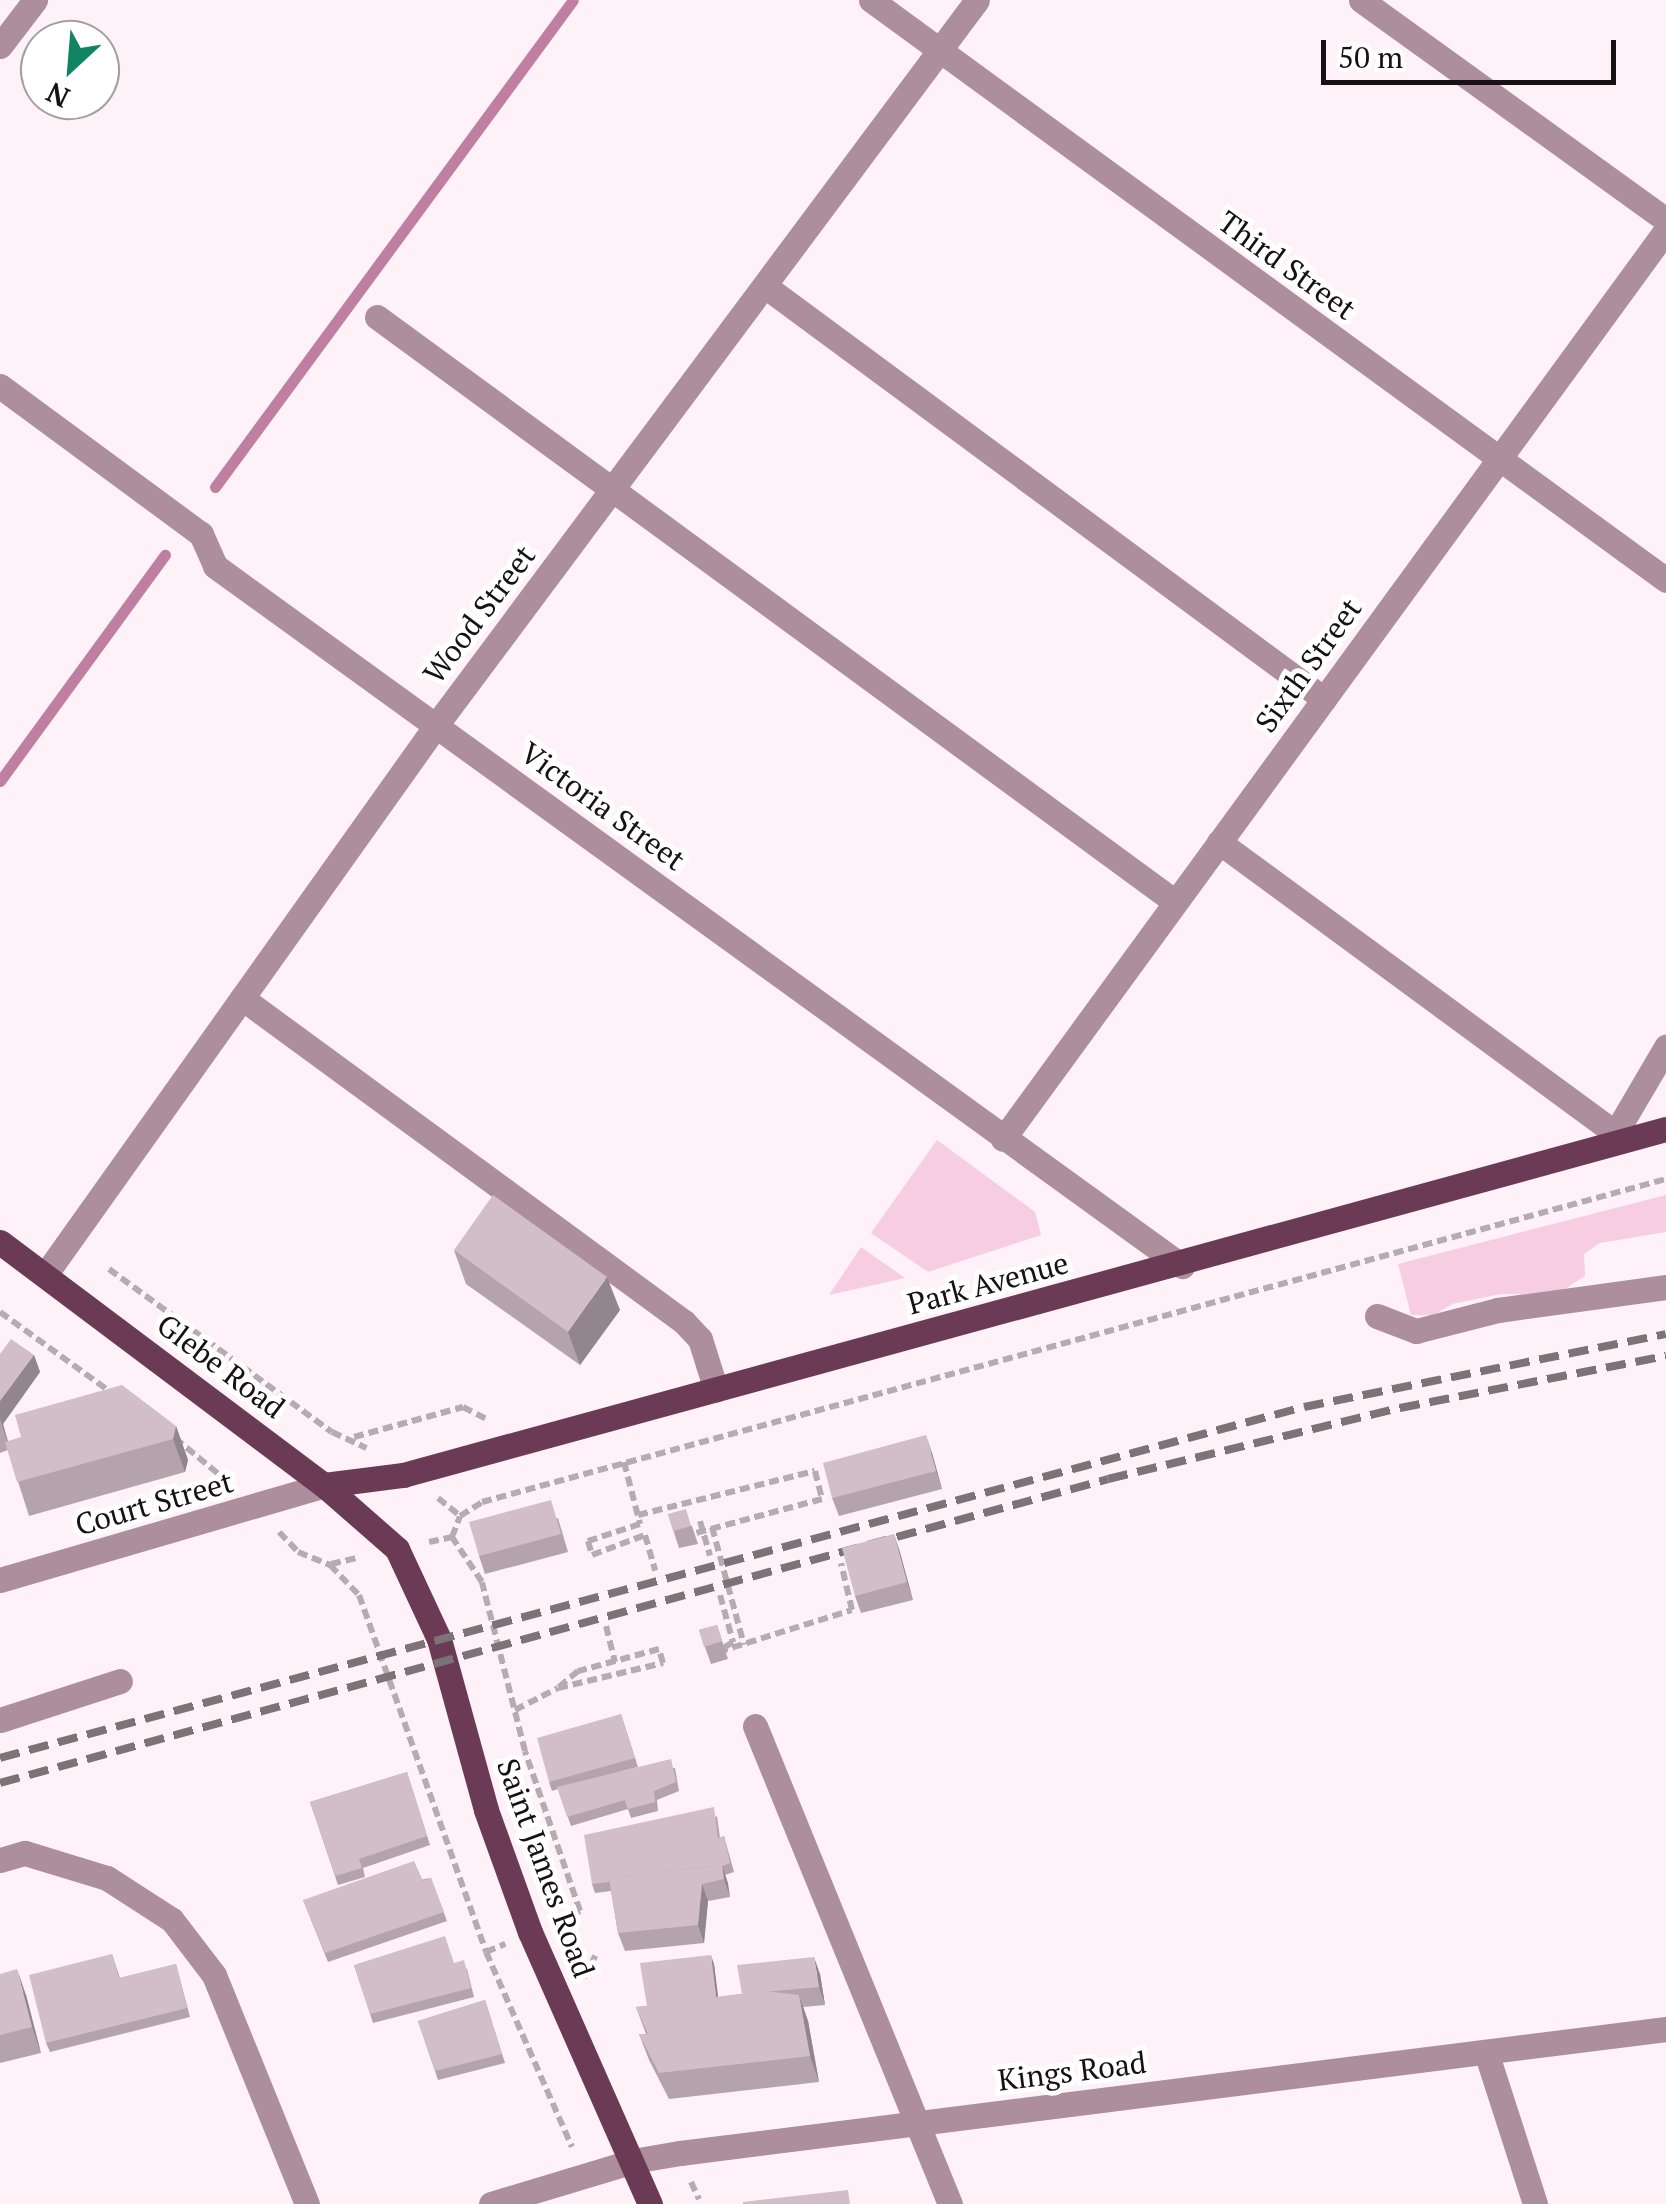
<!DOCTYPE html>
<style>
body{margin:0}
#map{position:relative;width:1666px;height:2204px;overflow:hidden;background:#fef1f7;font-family:"PT Serif",serif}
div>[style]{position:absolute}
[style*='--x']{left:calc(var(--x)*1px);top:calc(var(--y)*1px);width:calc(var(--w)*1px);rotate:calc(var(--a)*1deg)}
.green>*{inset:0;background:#f7cde2}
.stream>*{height:11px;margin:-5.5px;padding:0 5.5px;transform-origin:5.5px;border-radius:5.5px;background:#bf7fa1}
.path>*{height:6px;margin-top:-3px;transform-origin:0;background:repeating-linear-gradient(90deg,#b6abb0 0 10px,transparent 0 15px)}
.minor>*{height:25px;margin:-12.5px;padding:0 12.5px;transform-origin:12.5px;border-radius:12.5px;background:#ac8e9d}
.major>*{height:25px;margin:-12.5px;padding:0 12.5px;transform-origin:12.5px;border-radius:12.5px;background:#6b3a55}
.rail>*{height:8px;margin-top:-4px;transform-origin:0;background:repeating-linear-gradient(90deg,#7c7377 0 20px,transparent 0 30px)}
.wall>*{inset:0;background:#b5a3ac}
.shaded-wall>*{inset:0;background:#93858c}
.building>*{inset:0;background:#d2bec8}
span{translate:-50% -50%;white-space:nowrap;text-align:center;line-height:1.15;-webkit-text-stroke:10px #fff;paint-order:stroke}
.street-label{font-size:30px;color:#171114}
.north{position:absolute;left:20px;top:20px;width:100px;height:100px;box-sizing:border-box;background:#fff;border:2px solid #a2a0a1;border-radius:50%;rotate:206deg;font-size:28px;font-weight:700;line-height:40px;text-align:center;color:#171114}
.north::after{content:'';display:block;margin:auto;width:35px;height:45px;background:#108463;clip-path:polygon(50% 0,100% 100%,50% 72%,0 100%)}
.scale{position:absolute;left:1321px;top:40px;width:295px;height:45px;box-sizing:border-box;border:5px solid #171114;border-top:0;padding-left:12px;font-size:30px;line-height:35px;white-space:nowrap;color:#171114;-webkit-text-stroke:8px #fff;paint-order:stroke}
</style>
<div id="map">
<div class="green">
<div style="clip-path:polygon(937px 1140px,1035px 1212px,1041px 1235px,928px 1272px,871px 1233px)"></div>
<div style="clip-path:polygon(1666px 1195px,1666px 1232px,1600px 1243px,1584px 1254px,1585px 1276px,1557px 1294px,1501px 1294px,1452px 1304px,1434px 1315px,1411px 1315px,1398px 1264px)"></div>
<div style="clip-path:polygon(861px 1247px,905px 1278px,829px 1295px)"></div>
</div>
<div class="stream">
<div style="--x:215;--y:487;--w:604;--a:-53.68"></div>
<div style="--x:0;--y:781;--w:280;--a:-53.9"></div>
</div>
<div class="path">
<div style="--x:109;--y:1269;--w:276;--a:36.2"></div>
<div style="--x:332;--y:1432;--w:38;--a:25"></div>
<div style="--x:0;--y:1312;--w:138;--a:35.9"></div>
<div style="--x:354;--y:1437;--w:113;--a:-15.4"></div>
<div style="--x:463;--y:1407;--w:25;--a:27"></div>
<div style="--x:175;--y:1438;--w:67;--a:39.6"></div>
<div style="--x:624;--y:1462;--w:64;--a:75.5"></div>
<div style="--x:640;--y:1524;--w:55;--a:161.9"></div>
<div style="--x:588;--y:1541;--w:15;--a:74"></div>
<div style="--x:592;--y:1555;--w:57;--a:-20.7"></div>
<div style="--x:645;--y:1535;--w:37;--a:74"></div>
<div style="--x:438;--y:1498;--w:28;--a:39"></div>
<div style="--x:638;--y:1515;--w:182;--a:-14"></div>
<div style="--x:815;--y:1471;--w:29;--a:76"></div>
<div style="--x:822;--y:1499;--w:138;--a:164.9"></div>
<div style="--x:700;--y:1521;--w:36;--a:74"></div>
<div style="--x:712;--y:1527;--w:122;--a:74.8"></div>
<div style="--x:279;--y:1532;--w:28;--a:46"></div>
<div style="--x:298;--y:1552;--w:35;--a:22"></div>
<div style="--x:330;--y:1565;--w:42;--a:46"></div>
<div style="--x:359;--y:1595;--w:379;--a:70.4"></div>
<div style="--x:486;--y:1952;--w:213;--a:66.2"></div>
<div style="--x:429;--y:1542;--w:24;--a:-12"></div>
<div style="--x:331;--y:1564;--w:28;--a:-13"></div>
<div style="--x:720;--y:1595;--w:49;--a:74.5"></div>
<div style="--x:733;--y:1642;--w:13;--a:148"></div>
<div style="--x:606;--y:1626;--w:37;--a:76"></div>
<div style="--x:718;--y:1652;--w:140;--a:-17.4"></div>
<div style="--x:852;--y:1610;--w:48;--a:-103.2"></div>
<div style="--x:515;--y:1710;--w:48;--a:-27.1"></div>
<div style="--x:558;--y:1688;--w:108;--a:-13.4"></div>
<div style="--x:663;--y:1663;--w:15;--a:-106"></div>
<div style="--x:659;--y:1649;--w:84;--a:164.8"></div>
<div style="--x:578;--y:1671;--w:26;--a:140"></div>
<div style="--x:558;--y:1921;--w:24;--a:-24"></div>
<div style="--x:580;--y:1911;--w:169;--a:-109"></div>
<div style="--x:525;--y:1751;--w:174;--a:-104.3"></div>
<div style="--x:482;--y:1582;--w:54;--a:-123.7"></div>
<div style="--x:452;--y:1537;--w:22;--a:-69"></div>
<div style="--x:460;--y:1516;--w:26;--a:-32"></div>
<div style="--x:482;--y:1502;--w:1227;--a:-15.26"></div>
<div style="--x:486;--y:1952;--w:21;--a:-23"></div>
<div style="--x:584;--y:1978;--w:29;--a:-63"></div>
<div style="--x:691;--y:2182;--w:19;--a:65"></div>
</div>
<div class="minor">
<div style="--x:871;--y:0;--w:984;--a:36.11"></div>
<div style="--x:1361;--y:0;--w:376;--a:35.8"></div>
<div style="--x:0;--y:46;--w:58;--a:-52.7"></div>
<div style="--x:765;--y:286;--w:695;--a:36.46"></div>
<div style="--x:377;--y:317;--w:989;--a:36.24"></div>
<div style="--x:0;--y:386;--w:250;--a:36.4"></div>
<div style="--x:201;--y:534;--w:35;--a:66"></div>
<div style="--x:215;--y:566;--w:1194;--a:35.9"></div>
<div style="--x:1219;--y:842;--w:490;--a:36.3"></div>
<div style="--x:242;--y:998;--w:548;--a:36.24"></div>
<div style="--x:684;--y:1322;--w:23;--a:47"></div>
<div style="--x:700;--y:1339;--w:53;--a:72.6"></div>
<div style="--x:1003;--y:1139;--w:1125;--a:-53.89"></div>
<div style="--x:1609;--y:1144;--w:113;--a:-59.6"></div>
<div style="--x:45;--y:1275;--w:676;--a:-54.57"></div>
<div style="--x:437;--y:724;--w:903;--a:-53.28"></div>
<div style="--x:1377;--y:1316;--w:42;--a:21"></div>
<div style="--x:1416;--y:1331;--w:85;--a:-14.4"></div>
<div style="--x:1498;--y:1310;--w:170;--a:-7.8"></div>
<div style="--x:0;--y:1580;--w:338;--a:-16.3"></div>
<div style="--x:0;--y:1720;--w:126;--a:-18"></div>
<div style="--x:755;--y:1726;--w:516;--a:67.81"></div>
<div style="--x:0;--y:1860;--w:26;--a:-16"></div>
<div style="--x:25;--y:1853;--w:86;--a:17"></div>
<div style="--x:107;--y:1878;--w:77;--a:32.9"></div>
<div style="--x:172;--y:1920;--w:69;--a:52.6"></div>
<div style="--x:214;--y:1975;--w:247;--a:67.9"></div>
<div style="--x:1486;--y:2052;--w:160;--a:72.1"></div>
<div style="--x:491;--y:2204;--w:148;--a:-16.8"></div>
<div style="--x:633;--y:2161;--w:48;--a:-9.7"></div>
<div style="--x:680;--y:2153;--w:994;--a:-7.17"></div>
</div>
<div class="major">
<div style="--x:0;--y:1242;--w:405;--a:36.9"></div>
<div style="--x:324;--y:1485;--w:97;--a:41.2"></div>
<div style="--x:397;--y:1549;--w:99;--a:65"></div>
<div style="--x:439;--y:1639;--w:177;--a:74.6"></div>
<div style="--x:486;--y:1810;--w:130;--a:70.2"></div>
<div style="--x:530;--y:1932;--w:297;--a:66.2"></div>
<div style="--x:324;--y:1485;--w:80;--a:-7.2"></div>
<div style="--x:403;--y:1475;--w:1310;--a:-15.32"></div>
</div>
<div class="rail">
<div style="--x:0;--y:1758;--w:1350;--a:-15.07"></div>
<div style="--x:1304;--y:1407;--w:369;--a:-11.4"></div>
<div style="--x:0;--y:1783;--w:1149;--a:-15.34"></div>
<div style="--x:1108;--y:1479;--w:301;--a:-13.7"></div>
<div style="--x:1400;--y:1408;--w:271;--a:-11.1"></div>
</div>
<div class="wall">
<div style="clip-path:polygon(454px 1250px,620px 1310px,580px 1365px,466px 1284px)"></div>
<div style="clip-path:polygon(0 1354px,34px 1355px,40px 1372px,3px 1424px,8px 1441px,176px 1426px,188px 1460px,185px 1472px,29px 1516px,8px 1450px,0 1453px)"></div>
<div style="clip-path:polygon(932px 1453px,942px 1489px,839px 1516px,832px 1498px)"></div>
<div style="clip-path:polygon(668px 1514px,692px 1526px,698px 1544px,679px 1548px)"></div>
<div style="clip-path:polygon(558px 1518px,568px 1552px,485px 1574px,479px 1556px)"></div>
<div style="clip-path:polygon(894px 1534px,913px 1600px,861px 1613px,855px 1596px)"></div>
<div style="clip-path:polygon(717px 1625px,728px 1659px,711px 1664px,699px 1630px)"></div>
<div style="clip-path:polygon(621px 1714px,638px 1767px,618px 1772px,675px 1768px,679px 1791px,657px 1800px,658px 1811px,631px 1818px,628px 1809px,571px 1826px,558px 1789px,552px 1791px,549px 1782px)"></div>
<div style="clip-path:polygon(407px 1772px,430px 1845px,363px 1868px,365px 1877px,338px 1885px,310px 1802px)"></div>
<div style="clip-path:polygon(717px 1816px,720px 1838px,724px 1836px,734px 1872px,725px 1875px,730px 1897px,708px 1901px,704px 1943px,625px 1951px,618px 1933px,611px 1891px,595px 1893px,592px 1884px)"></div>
<div style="clip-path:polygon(431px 1878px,447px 1921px,328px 1962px,303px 1900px)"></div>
<div style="clip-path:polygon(112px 1954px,120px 1978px,176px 1964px,190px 2017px,50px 2052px,46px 2043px)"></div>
<div style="clip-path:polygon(454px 1963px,467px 1969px,474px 1997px,373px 2023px,354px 1965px)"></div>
<div style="clip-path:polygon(714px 1964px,718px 1997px,742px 1994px,820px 1974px,825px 2005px,803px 2007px,808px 2021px,819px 2082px,669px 2099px,649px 2060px,639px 2034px,646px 2034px,636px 2007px,647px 2006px)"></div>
<div style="clip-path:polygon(0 1974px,26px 1995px,41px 2053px,0 2063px)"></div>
<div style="clip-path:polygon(485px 2000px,505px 2063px,438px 2080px,418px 2021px)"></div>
</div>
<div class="shaded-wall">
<div style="clip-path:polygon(607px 1277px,620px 1310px,580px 1365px,568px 1332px)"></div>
<div style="clip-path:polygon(34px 1355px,40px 1372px,3px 1424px,10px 1450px,0 1419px,0 1401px)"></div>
<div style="clip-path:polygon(176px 1426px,188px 1460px,185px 1472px,173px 1439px)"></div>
<div style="clip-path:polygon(926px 1435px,932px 1453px,942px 1489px,936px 1471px)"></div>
<div style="clip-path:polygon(894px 1534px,900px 1552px,913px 1600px,907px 1582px)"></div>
<div style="clip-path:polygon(722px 1865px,728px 1883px,730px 1897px,724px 1879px)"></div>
<div style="clip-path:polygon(702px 1884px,708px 1901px,704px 1943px,698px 1925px)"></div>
<div style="clip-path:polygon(711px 1955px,714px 1964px,720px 2011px,717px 2002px)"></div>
<div style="clip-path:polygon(814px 1957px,820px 1974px,825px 2005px,819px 1987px)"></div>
<div style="clip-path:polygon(17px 1969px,26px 1995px,41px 2053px,32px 2027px)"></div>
<div style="clip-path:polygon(799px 1995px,808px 2021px,819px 2082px,810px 2056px)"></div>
</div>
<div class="building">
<div style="clip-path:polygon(493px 1195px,607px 1277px,568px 1332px,454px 1250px)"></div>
<div style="clip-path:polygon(11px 1339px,34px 1355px,0 1401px,0 1354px)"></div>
<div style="clip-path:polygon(122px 1385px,176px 1426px,173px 1439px,17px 1482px,5px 1442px,21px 1437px,15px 1415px)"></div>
<div style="clip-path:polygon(926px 1435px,936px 1471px,832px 1498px,823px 1463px)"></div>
<div style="clip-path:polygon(551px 1500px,561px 1534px,479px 1556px,469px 1522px)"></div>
<div style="clip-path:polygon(686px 1509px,691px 1526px,673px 1531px,668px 1514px)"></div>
<div style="clip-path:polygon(894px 1534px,907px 1582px,855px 1596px,842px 1548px)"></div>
<div style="clip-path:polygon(717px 1625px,722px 1641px,704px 1647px,699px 1630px)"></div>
<div style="clip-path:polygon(621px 1714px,635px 1758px,549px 1782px,537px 1738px)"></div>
<div style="clip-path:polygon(671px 1759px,676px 1782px,654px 1791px,655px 1802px,628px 1809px,625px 1800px,567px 1817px,557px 1787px)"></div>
<div style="clip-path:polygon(407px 1772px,427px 1836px,359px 1859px,362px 1868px,335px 1876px,310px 1802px)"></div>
<div style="clip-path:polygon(714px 1807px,718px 1838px,724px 1836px,730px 1863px,722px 1866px,722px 1865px,609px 1878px,609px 1882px,592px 1884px,584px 1835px)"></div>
<div style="clip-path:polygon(414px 1861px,423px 1881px,431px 1878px,444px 1912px,325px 1953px,303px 1900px)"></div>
<div style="clip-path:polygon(722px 1865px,724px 1879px,702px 1884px,698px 1925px,618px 1933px,609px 1878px)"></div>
<div style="clip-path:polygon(445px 1936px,454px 1963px,464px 1960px,471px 1988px,370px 2014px,354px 1965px)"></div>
<div style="clip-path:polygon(112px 1954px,119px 1978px,176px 1964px,187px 2008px,46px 2043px,29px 1975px)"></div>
<div style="clip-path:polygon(711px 1955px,716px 1997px,647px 2006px,640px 1963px)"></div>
<div style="clip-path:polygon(814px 1957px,819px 1987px,742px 1994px,737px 1965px)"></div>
<div style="clip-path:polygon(17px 1969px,32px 2027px,0 2035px,0 1974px)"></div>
<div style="clip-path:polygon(764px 1991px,799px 1995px,810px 2056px,659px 2073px,639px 2034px,648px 2034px,636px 2007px)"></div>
<div style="clip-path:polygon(485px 2000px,502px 2054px,435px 2071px,418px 2021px)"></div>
<div style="clip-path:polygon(848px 2190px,850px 2204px,743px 2204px,743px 2202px)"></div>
</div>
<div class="street-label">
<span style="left:1287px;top:265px;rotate:36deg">Third Street</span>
<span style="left:479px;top:614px;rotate:-53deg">Wood Street</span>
<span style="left:1308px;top:665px;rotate:-54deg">Sixth Street</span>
<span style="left:603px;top:806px;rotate:36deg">Victoria Street</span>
<span style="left:988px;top:1283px;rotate:-15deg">Park Avenue</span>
<span style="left:221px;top:1366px;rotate:37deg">Glebe Road</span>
<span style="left:154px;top:1503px;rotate:-16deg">Court Street</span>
<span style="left:546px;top:1868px;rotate:70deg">Saint James Road</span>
<span style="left:1072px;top:2071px;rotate:-7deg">Kings Road</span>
</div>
<div class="north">N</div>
<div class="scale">50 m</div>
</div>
